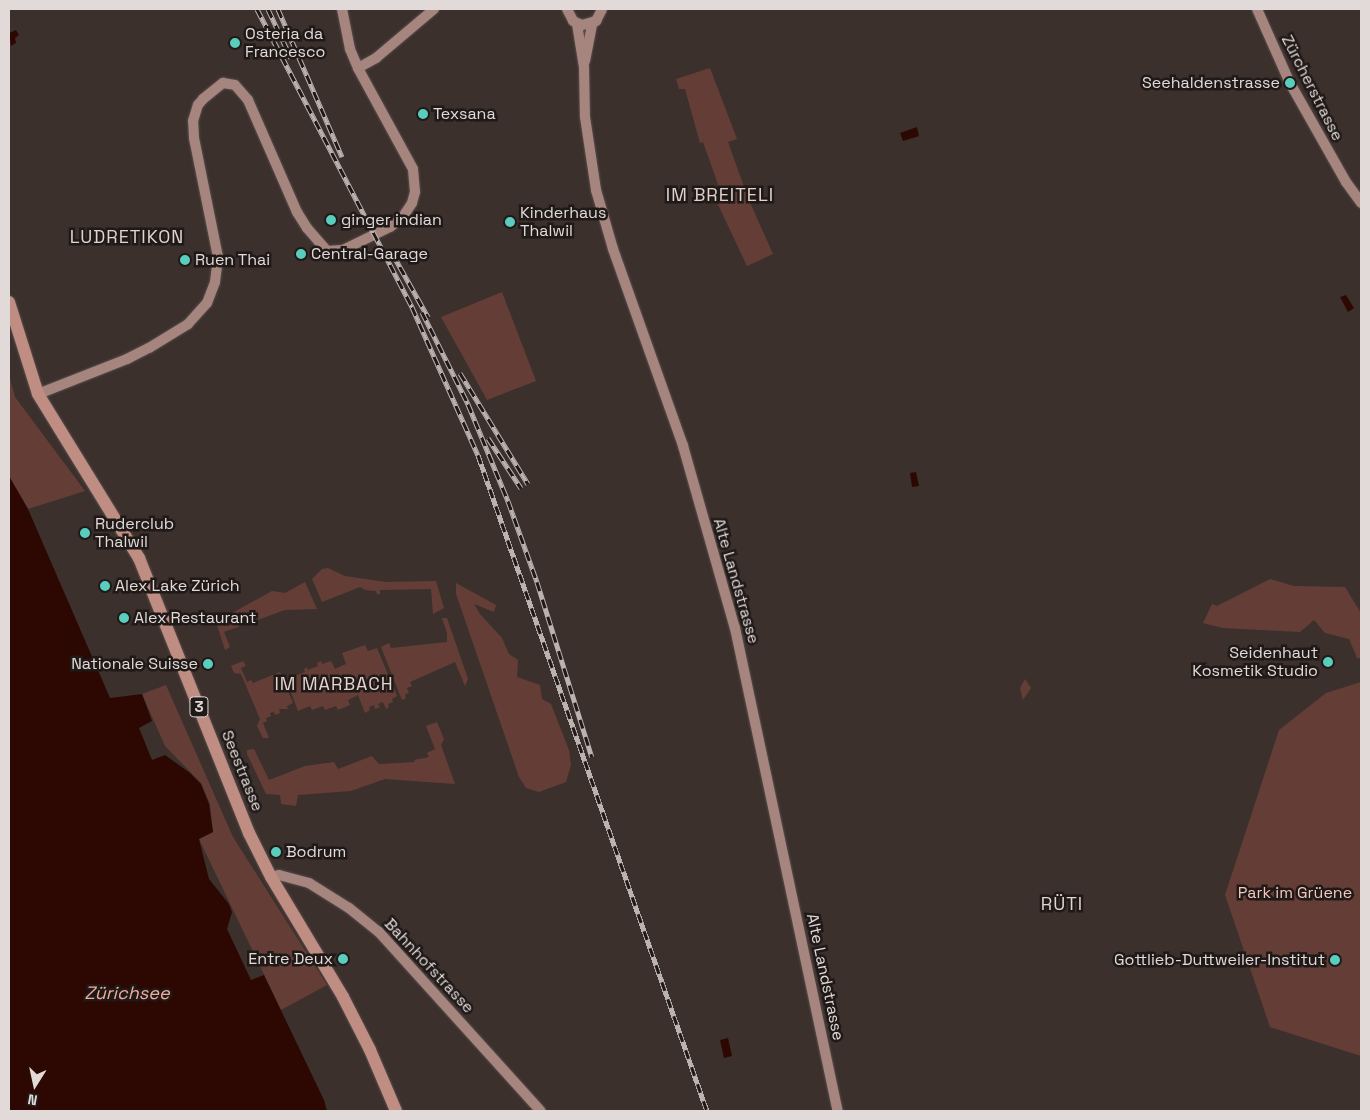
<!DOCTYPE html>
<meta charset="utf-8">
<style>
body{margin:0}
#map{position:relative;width:1370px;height:1120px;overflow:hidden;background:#3c302d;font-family:"Space Grotesk",sans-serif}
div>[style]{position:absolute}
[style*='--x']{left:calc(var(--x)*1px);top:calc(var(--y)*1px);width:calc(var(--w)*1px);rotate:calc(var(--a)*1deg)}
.green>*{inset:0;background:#643e36}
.water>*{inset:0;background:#2d0803}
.roads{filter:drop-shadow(0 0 1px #584e4c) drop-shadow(0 0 1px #584e4c)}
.secondary>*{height:10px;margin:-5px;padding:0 5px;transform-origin:5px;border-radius:5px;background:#a6857e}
.primary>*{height:12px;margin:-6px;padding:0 6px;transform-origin:6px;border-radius:6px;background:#bf8d81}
.rail>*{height:5px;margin-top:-2.5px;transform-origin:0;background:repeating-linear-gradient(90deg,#1f1918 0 9px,#bcb3b1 0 18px);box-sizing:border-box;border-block:1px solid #bcb3b1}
.dots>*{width:14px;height:14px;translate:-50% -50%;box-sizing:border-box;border:2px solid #1f1918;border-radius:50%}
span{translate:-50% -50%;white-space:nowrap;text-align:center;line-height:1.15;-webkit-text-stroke:5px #1f1918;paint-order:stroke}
.shield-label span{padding:1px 4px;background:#1f1918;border:1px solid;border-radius:4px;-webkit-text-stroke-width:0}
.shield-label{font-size:15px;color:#e2dad8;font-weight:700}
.poi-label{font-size:16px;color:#e2dad8}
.left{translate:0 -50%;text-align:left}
.right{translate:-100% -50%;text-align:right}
.street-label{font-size:16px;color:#e2dad8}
.park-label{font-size:16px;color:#f6c8bd}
.neighbourhood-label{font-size:18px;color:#e3d3cf;letter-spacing:1px}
.water-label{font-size:18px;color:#f5ab9a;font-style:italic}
.frame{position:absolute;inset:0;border:10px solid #e2dad8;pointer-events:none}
.north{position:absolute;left:10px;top:1060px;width:50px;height:50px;-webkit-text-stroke:4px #1f1918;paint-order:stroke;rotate:190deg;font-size:14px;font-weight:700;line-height:20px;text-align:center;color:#e2dad8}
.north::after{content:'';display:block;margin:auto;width:18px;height:22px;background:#e2dad8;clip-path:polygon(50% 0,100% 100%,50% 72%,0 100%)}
</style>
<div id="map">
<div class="green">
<div style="clip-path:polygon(710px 68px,737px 139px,728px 142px,748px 198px,773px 254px,747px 266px,713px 194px,720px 190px,703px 142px,700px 143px,685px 89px,679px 89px,676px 79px)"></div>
<div style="clip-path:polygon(502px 292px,536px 381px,487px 400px,441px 317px)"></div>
<div style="clip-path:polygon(9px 375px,15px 397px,85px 491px,28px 509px,9px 476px)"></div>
<div style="clip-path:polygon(328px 568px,345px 576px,386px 582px,436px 581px,444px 608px,433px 614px,431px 589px,380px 590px,380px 594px,377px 594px,376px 591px,365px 590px,360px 587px,322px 602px,312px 579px,322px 569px)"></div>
<div style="clip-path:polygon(1270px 579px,1294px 586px,1345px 587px,1361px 613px,1361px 658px,1357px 658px,1349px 639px,1325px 633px,1314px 620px,1300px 632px,1223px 628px,1203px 623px,1212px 604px,1217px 606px)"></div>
<div style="clip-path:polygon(305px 582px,317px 609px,285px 610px,224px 632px,230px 647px,225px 650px,216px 622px,272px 591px,285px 593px)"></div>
<div style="clip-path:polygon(456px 583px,496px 605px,494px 612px,474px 604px,480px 614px,502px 638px,509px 654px,518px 660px,517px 677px,540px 685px,542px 699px,551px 704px,569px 750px,571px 765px,566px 782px,539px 792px,526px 788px,519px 777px,456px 594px)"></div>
<div style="clip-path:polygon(442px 618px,447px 618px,468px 679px,465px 686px,455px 662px,410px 682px,412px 686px,407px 688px,409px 693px,405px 694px,406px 698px,402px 700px,381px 647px,389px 643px,391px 648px,447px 642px,447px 633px)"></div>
<div style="clip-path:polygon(365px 645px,368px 651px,377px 648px,397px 696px,392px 699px,393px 702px,388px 704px,389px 707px,386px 709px,383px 702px,378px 704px,380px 707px,375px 709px,374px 705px,369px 707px,370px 710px,365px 713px,358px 695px,348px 700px,350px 705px,338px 710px,336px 706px,325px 710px,323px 706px,312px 710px,310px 706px,298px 711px,286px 679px,305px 672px,304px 669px,307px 667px,308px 670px,318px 666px,317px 663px,321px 661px,322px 664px,331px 661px,335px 669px,341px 666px,346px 664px,342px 653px)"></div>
<div style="clip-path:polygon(243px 661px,246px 666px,241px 668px,247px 682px,251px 680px,253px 683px,280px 672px,293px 703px,287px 706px,288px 709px,279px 709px,280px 713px,275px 715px,274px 712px,270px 713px,271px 716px,266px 718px,267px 721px,263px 723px,269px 738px,263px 738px,257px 726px,260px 719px,241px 674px,234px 673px,231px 666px)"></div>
<div style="clip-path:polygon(1025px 679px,1031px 688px,1023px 700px,1020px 688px)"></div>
<div style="clip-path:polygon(1361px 682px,1361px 1056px,1270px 1027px,1225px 895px,1279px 730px,1326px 693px)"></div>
<div style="clip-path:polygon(166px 685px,233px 837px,327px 985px,281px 1010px,199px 839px,213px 832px,210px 804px,201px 783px,165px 746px,142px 694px)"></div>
<div style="clip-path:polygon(437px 722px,444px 739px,441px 745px,455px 784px,385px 779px,351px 791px,298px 795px,296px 806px,281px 804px,280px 795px,266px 794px,247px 754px,247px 750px,254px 749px,269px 780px,305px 766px,334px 762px,338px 769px,372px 756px,379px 764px,415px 762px,414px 760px,429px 757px,427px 753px,435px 749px,426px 726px)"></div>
</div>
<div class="water">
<div style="clip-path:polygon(16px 30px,19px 35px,15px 38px,16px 43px,11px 46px,9px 33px)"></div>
<div style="clip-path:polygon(917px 127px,919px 136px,903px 141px,900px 133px)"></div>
<div style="clip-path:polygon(1346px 295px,1354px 308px,1348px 312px,1340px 297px)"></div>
<div style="clip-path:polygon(916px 472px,919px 486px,912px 487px,910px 473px)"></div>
<div style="clip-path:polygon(9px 476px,28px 509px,110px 698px,142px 694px,152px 721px,139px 728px,152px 760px,165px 755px,190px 773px,201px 784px,209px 804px,213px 832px,199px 839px,209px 879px,229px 904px,232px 912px,227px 929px,251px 980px,264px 975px,324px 1100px,327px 1111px,9px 1111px)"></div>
<div style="clip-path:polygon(728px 1038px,732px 1056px,724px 1058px,720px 1040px)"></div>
</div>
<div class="roads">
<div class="secondary">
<div style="--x:567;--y:9;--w:13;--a:63"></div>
<div style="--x:573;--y:21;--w:10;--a:24"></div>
<div style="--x:582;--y:25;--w:15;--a:-16"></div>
<div style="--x:596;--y:21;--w:13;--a:-63"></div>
<div style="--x:1257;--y:9;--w:81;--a:66"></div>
<div style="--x:1290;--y:83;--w:114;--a:60.5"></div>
<div style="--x:1346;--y:182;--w:26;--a:54"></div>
<div style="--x:577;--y:24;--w:44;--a:80.8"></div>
<div style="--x:584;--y:67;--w:50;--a:88.9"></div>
<div style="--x:585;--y:117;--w:74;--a:81.4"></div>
<div style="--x:596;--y:190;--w:61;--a:73.9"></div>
<div style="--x:613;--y:249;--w:209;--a:70.4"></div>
<div style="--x:683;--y:446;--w:189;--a:74.1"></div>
<div style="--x:735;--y:628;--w:494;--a:78"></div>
<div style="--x:585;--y:61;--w:38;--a:-79"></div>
<div style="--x:358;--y:68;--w:21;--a:-29"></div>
<div style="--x:376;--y:58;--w:76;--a:-40.2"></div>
<div style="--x:38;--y:394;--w:96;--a:-21.5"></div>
<div style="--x:127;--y:359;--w:25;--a:-27"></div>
<div style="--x:149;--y:348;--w:46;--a:-31.6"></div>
<div style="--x:188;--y:324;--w:28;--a:-48"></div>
<div style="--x:207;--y:303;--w:22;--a:-69"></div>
<div style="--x:215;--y:282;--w:25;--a:-83"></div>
<div style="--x:218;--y:257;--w:121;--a:-101.4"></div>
<div style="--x:194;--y:138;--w:17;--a:-93"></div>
<div style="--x:193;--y:121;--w:17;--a:-73"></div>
<div style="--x:198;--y:105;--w:8;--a:-50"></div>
<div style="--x:203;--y:99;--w:26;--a:-39"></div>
<div style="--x:223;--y:83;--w:12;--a:9"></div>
<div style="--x:235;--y:85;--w:20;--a:49"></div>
<div style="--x:248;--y:100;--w:122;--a:66.4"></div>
<div style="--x:297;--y:212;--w:19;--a:58"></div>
<div style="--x:307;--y:228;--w:30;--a:49"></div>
<div style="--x:327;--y:251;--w:16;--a:-4"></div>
<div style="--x:343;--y:250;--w:52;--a:-26.1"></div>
<div style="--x:390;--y:227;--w:15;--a:-37"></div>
<div style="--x:402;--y:218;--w:18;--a:-56"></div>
<div style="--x:412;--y:203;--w:11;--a:-75"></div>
<div style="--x:415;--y:192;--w:23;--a:-95"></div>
<div style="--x:413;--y:169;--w:115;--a:-118.6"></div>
<div style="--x:358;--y:68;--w:21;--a:-113"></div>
<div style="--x:350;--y:49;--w:41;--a:-101.3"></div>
<div style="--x:271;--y:877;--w:8;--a:-14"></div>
<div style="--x:279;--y:875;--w:31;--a:15"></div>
<div style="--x:309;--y:883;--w:47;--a:32"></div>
<div style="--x:349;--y:908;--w:38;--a:39"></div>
<div style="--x:379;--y:932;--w:241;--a:47.9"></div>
</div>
<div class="primary">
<div style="--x:9;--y:302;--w:96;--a:72.5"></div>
<div style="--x:38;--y:394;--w:193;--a:58.4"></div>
<div style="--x:139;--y:558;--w:296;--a:68.2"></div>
<div style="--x:249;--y:833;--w:49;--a:63.4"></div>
<div style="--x:271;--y:877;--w:140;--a:59"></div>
<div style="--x:343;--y:997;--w:59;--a:63"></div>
<div style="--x:370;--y:1050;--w:66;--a:66.9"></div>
</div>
</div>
<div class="rail">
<div style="--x:257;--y:9;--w:336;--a:62.5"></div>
<div style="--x:412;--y:307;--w:162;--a:66"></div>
<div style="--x:478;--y:455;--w:695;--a:70.76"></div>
<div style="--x:268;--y:9;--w:54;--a:64.9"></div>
<div style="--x:278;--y:9;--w:161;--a:66.6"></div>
<div style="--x:391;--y:251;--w:76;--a:60.7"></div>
<div style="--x:422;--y:312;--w:103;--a:63.4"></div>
<div style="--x:468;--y:404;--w:105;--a:67.6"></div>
<div style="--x:508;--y:501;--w:86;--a:70.3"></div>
<div style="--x:537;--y:582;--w:183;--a:72.6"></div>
<div style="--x:460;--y:373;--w:130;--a:58.5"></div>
<div style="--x:488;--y:438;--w:60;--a:56.6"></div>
</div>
<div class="dots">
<div style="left:235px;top:43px;background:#59cebe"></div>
<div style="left:1290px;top:83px;background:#59cebe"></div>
<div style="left:423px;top:114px;background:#59cebe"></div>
<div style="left:331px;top:220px;background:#59cebe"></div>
<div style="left:510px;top:222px;background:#59cebe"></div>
<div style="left:301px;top:254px;background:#59cebe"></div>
<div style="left:185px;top:260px;background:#59cebe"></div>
<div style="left:85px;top:533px;background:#59cebe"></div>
<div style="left:105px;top:586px;background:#59cebe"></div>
<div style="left:124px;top:618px;background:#59cebe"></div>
<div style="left:1328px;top:662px;background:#59cebe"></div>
<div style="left:208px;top:664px;background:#59cebe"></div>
<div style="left:276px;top:852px;background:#59cebe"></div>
<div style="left:343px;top:959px;background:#59cebe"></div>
<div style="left:1335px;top:960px;background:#59cebe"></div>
</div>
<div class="shield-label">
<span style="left:199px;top:707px">3</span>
</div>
<div class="poi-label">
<span class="left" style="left:245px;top:43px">Osteria da<br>Francesco</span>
<span class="right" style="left:1280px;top:83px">Seehaldenstrasse</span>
<span class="left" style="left:433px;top:114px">Texsana</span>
<span class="left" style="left:520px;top:222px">Kinderhaus<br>Thalwil</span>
<span class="left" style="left:341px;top:220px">ginger indian</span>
<span class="left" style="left:311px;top:254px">Central-Garage</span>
<span class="left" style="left:195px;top:260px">Ruen Thai</span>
<span class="left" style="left:95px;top:533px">Ruderclub<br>Thalwil</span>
<span class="left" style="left:115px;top:586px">Alex Lake Zürich</span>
<span class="left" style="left:134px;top:618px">Alex Restaurant</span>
<span class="right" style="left:1318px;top:662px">Seidenhaut<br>Kosmetik Studio</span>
<span class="right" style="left:198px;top:664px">Nationale Suisse</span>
<span class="left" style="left:286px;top:852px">Bodrum</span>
<span class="right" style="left:333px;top:959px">Entre Deux</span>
<span class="right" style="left:1325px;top:960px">Gottlieb-Duttweiler-Institut</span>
</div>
<div class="street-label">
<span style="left:1312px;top:88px;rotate:63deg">Zürcherstrasse</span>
<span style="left:736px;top:581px;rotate:74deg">Alte Landstrasse</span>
<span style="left:242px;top:771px;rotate:68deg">Seestrasse</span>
<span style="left:429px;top:966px;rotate:47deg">Bahnhofstrasse</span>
<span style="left:825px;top:977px;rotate:78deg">Alte Landstrasse</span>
</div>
<div class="park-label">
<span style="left:1295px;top:893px">Park im Grüene</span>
</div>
<div class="neighbourhood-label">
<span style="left:720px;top:195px">IM BREITELI</span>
<span style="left:127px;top:237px">LUDRETIKON</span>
<span style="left:334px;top:684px">IM MARBACH</span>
<span style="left:1062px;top:904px">RÜTI</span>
</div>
<div class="water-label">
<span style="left:127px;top:993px">Zürichsee</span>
</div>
<div class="frame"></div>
<div class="north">N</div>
</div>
